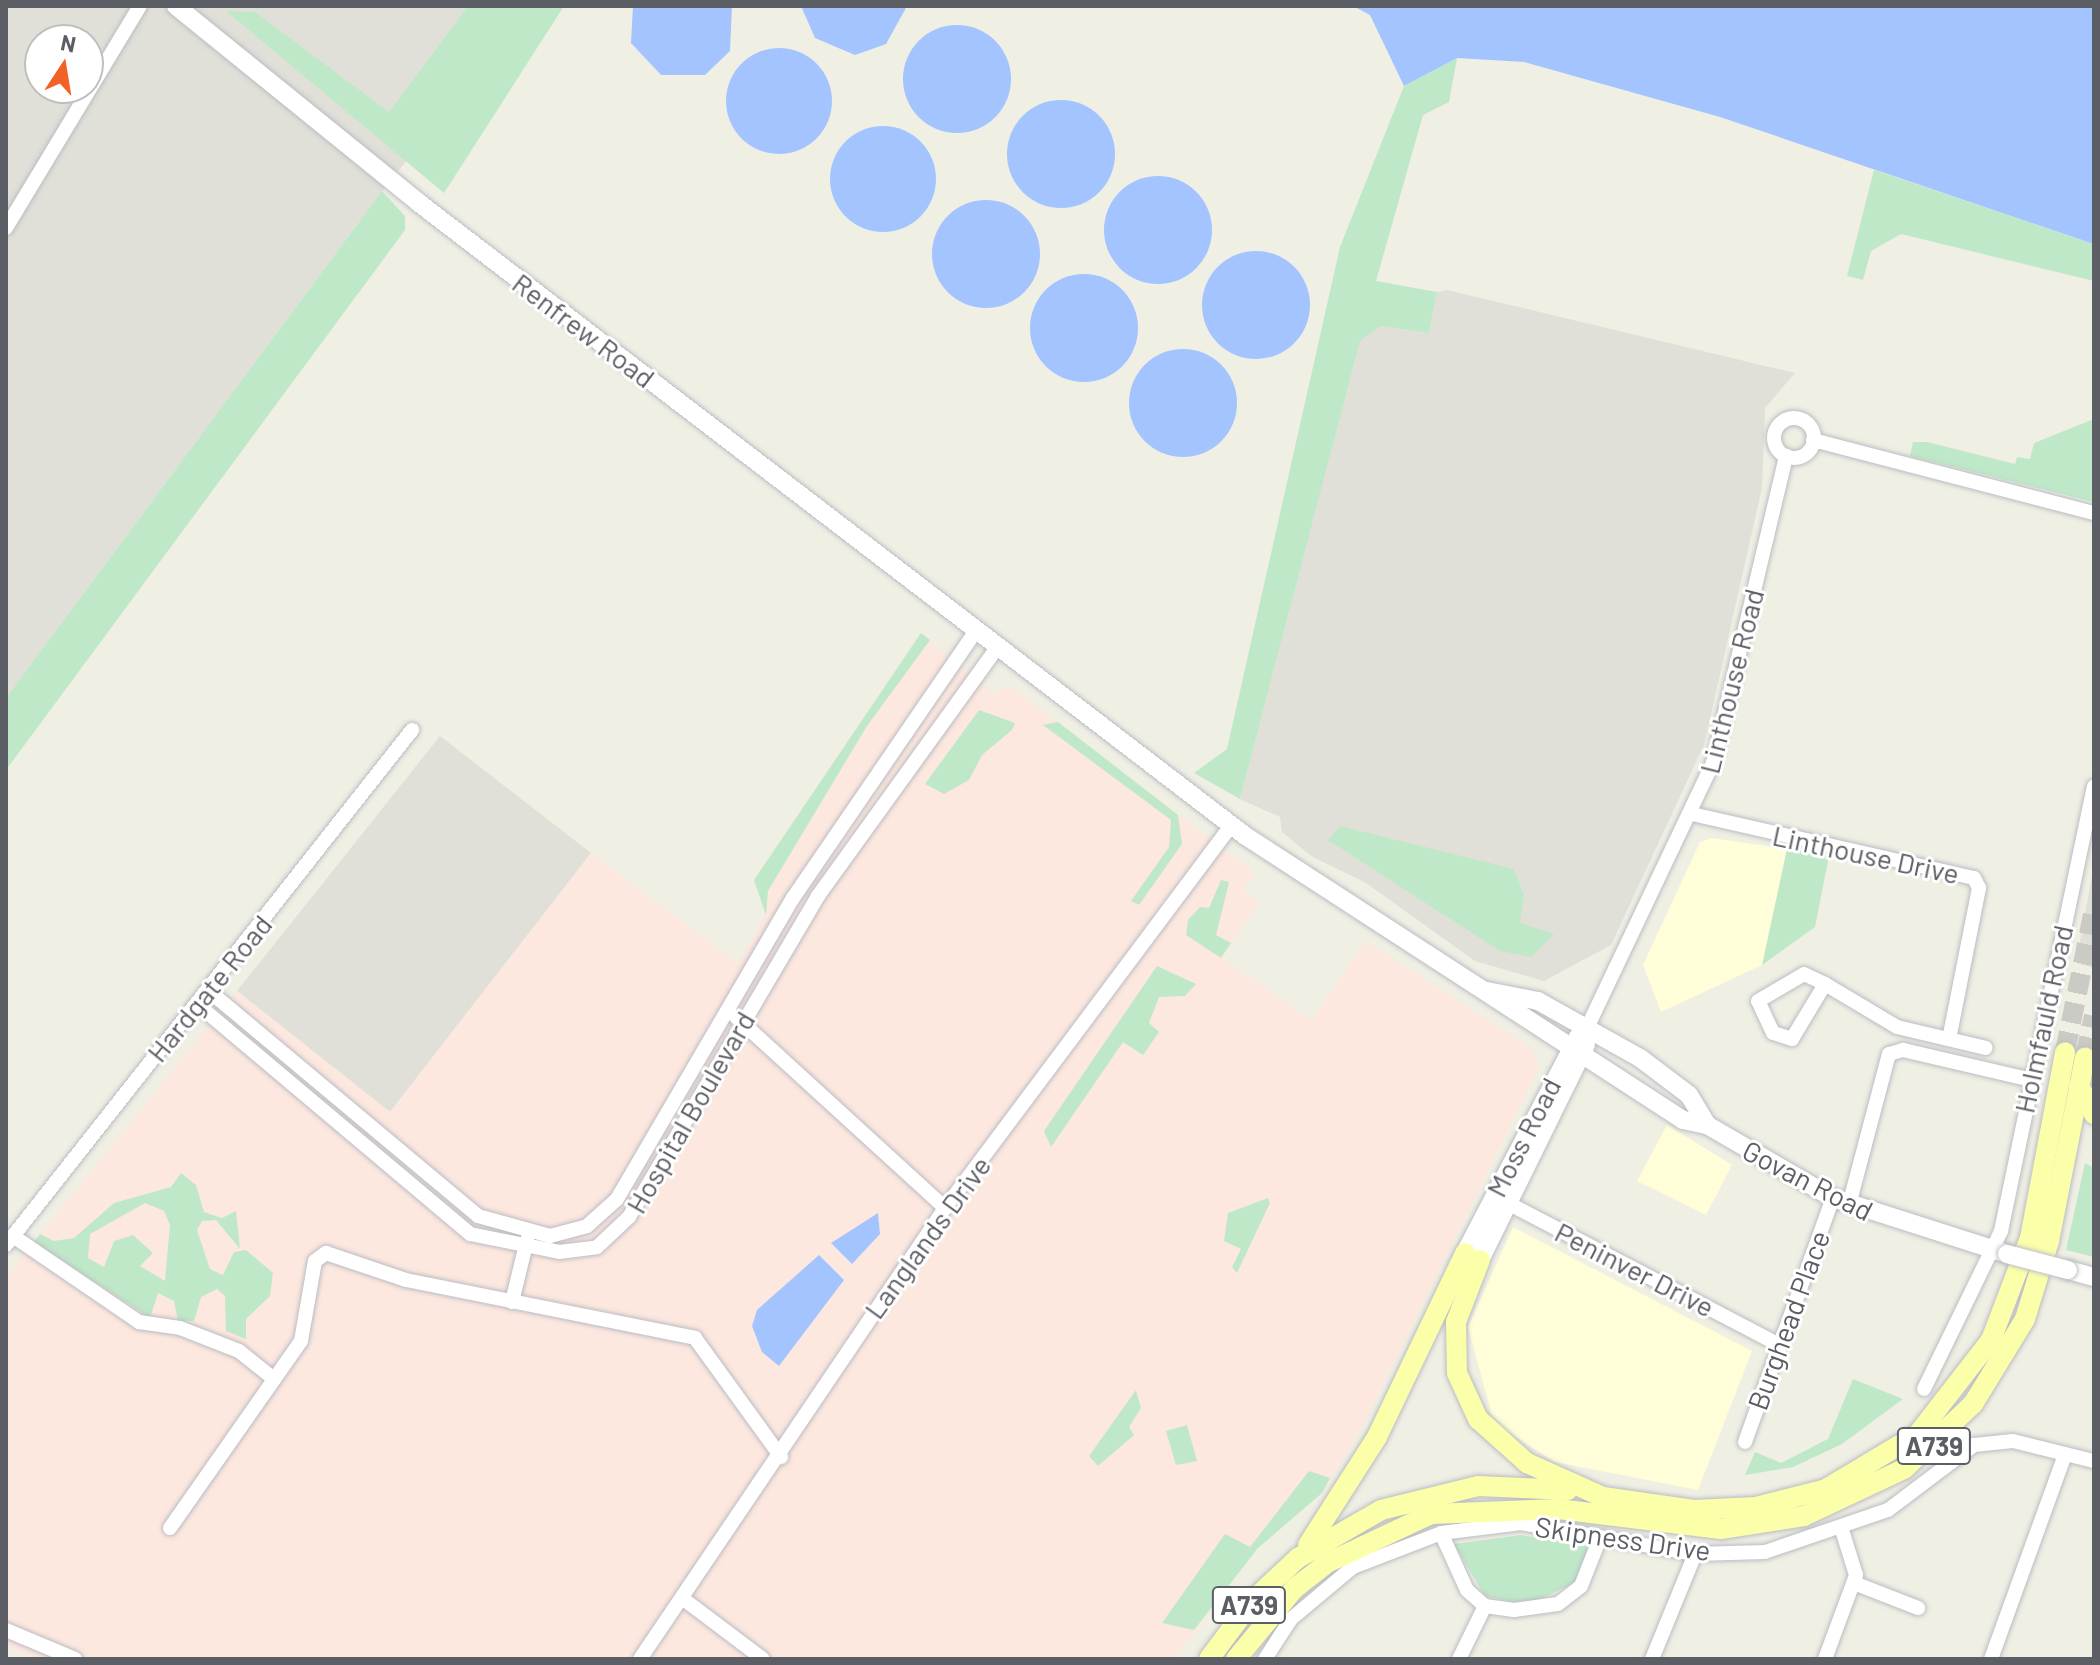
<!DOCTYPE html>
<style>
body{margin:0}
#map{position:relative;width:2100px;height:1665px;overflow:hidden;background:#efefe4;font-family:Barlow,sans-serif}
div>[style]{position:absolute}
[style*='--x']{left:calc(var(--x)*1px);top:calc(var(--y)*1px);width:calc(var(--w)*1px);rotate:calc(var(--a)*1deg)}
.commercial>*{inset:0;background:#fffed9}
.industrial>*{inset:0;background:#e0e0d8}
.medical>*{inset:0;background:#fde8df}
.green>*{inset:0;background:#bfe8c8}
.water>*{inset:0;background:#a4c4ff}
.round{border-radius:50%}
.primary-tunnel>*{height:20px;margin-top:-10px;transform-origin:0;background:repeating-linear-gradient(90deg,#cacbc4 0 20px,transparent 0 30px)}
.roads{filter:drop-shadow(0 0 2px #bbbcc3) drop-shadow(0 0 2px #bbbcc3)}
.street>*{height:14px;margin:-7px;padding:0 7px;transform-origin:7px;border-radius:7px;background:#fff}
.street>.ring{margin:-7px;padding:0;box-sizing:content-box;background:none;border:14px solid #fff;border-radius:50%}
.secondary>*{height:18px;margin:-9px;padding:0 9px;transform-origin:9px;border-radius:9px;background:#fff}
.primary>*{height:20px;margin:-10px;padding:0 10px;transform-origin:10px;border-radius:10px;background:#fbffa9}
.bridges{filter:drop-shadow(0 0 2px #bec0c8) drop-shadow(0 0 2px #bec0c8)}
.secondary-bridge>*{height:18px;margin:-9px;padding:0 9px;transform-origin:9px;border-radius:9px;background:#fff}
span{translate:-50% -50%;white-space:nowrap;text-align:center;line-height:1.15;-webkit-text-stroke:6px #fff;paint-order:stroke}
.shield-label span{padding:2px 6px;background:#fff;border:2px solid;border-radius:6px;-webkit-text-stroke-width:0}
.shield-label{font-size:26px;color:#5c5e65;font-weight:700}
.street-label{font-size:28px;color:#5c5e65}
.frame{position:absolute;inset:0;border:8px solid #5c5e65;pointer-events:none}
.north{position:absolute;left:24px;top:24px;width:80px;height:80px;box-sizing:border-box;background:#fff;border:2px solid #bebfc1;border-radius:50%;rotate:12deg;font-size:22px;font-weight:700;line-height:32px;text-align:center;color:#5c5e65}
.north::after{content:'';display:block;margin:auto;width:28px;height:36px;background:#f26226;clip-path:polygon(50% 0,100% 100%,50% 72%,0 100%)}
</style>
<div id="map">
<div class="commercial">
<div style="clip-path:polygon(1712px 838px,1787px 849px,1769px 951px,1762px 965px,1661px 1012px,1643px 965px,1700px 842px)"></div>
<div style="clip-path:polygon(1667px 1125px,1732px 1165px,1706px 1215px,1637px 1181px)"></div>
<div style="clip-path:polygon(1513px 1227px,1752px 1351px,1698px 1490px,1555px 1462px,1494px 1423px,1468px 1327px)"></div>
</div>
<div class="industrial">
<div style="clip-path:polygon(evenodd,6px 6px,532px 6px,382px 191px,6px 698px,6px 6px,40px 40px,88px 40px,88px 88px,40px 88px,40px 40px)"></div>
<div style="clip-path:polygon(1447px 290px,1795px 373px,1765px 408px,1762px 488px,1704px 745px,1611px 945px,1544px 981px,1475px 961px,1366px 883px,1311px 856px,1282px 832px,1280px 817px,1240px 799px,1360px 340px,1381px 326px,1429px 333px,1437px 292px)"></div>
<div style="clip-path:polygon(440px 736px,591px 853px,390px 1112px,237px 991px)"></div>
<div style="clip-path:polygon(2094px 865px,2094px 968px,2076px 963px)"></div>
</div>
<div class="medical">
<div style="clip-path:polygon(921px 633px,991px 692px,1010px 686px,1255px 873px,1243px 891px,1260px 901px,1222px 958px,1312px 1020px,1365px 941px,1533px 1049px,1539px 1068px,1363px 1426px,1322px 1493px,1258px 1548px,1174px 1659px,38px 1659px,6px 1646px,6px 1277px,237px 991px,390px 1112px,591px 853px,738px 963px,766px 915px,754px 880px)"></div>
</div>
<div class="green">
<div style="clip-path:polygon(468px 6px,564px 6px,444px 193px,226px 11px,255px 12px,389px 112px)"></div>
<div style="clip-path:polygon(1457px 58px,1449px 102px,1423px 115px,1376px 281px,1437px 292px,1429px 333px,1381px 326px,1360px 341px,1240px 799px,1194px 773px,1227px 749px,1340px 247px,1404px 86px)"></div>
<div style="clip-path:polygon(1874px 170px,2094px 244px,2094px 281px,1901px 234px,1871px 251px,1863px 280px,1847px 276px)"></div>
<div style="clip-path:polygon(382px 191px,405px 216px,405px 230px,6px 770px,6px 698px)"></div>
<div style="clip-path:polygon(2094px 419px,2094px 502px,1910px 456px,1913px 442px,1927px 442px,2015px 464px,2017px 457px,2030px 459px,2034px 443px)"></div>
<div style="clip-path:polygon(921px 633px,930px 640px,867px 726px,768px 891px,766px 915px,754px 880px)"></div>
<div style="clip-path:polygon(979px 710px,1015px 723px,1012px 730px,982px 755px,969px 780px,944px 794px,925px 784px)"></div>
<div style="clip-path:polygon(1058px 722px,1178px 815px,1182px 844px,1139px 905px,1131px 901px,1169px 847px,1171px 820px,1043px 725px)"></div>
<div style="clip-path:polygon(1340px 826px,1514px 869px,1524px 895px,1520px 923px,1554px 934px,1531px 957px,1500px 951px,1328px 840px)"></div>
<div style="clip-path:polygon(1787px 849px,1829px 856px,1815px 927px,1762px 965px)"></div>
<div style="clip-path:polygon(1221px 880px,1229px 882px,1216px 935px,1231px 943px,1221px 958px,1186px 935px,1188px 920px,1200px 907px,1209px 908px)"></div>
<div style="clip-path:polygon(1157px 966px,1196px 984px,1185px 996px,1159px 997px,1149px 1023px,1159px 1032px,1143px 1055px,1123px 1042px,1051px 1147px,1044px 1131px)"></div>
<div style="clip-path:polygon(2085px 1163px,2094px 1168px,2094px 1257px,2066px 1250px)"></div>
<div style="clip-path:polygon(evenodd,181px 1173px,196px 1185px,204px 1212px,222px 1218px,236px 1211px,240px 1249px,216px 1220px,202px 1221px,197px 1230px,210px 1269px,223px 1275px,234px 1252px,246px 1250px,273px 1273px,270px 1296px,246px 1319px,246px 1339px,226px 1331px,225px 1296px,217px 1289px,201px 1297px,194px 1321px,178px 1321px,174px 1301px,158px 1293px,150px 1318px,34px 1242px,40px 1234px,54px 1241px,74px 1238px,114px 1203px,171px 1187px,181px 1173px,145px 1203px,164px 1211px,170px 1225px,165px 1281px,140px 1266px,153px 1253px,133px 1235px,114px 1241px,104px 1267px,88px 1258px,90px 1234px,145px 1203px)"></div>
<div style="clip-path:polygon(1268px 1198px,1270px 1203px,1237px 1273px,1232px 1267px,1241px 1249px,1224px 1241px,1228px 1213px)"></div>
<div style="clip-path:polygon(1853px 1379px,1903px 1399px,1842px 1444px,1793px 1467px,1745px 1475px,1755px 1452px,1781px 1463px,1828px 1439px)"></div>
<div style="clip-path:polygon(1136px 1390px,1141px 1408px,1129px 1427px,1134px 1435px,1098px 1466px,1089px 1456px)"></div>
<div style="clip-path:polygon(1187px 1425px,1197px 1461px,1176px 1465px,1166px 1431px)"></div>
<div style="clip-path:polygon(1309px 1471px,1330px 1478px,1322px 1493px,1258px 1548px,1194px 1630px,1162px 1623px,1225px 1534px,1250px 1547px)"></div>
<div style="clip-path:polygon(1521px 1535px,1589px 1547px,1582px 1579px,1528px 1605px,1485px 1596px,1454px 1544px)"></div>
</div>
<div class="water">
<div style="clip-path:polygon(633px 6px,732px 6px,730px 51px,705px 75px,661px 75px,631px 43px)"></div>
<div style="clip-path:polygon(801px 6px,907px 6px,886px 44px,855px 55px,815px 38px)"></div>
<div style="clip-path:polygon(1353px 6px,2094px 6px,2094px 244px,1720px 117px,1524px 62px,1457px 58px,1404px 86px,1370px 15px)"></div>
<div class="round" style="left:903px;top:25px;width:108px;height:108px"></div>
<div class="round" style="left:726px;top:48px;width:106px;height:106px"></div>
<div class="round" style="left:1007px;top:100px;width:108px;height:108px"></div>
<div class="round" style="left:830px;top:126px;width:106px;height:106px"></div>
<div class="round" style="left:1104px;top:176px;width:108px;height:108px"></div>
<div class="round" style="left:932px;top:200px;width:108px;height:108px"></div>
<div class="round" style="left:1202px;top:251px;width:108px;height:108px"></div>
<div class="round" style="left:1030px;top:274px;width:108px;height:108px"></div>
<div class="round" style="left:1129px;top:349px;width:108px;height:108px"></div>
<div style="clip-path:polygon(878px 1213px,880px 1234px,852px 1264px,831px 1243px)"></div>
<div style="clip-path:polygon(819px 1255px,844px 1280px,779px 1366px,762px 1352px,752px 1326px,757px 1310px)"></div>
</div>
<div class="primary-tunnel">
<div style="--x:2065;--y:1052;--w:145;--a:-78.5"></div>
<div style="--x:2085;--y:1057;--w:42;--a:-77.6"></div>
</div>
<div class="roads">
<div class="street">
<div style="--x:6;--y:228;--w:259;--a:-58.9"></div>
<div class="ring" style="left:1774px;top:418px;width:26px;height:26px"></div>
<div style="--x:1813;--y:440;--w:290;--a:14.6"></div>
<div style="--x:1692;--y:814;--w:289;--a:12.8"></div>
<div style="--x:1974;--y:878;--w:11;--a:63"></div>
<div style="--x:1979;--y:888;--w:154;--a:101.2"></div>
<div style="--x:1825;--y:984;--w:64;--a:121"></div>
<div style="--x:1792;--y:1039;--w:20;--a:-162"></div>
<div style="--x:1773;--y:1033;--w:35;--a:-115"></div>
<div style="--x:1758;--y:1001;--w:53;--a:-30.4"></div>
<div style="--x:1804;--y:974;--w:23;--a:25"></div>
<div style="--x:1825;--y:984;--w:84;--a:30.8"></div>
<div style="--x:1897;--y:1027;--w:91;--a:13.3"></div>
<div style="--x:208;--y:990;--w:352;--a:39.9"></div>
<div style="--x:478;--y:1216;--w:75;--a:15.5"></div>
<div style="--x:550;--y:1236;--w:38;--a:-15"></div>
<div style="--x:587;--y:1226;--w:40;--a:-42"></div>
<div style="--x:617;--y:1199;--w:349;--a:-59.7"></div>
<div style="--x:793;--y:898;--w:322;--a:-55.6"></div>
<div style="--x:197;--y:1004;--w:357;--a:40.1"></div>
<div style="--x:470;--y:1234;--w:91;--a:11.4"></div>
<div style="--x:559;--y:1252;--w:38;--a:-7"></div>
<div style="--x:597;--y:1247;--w:44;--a:-43.2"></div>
<div style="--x:629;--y:1217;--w:373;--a:-59.5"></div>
<div style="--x:818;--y:896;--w:306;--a:-54.2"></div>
<div style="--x:736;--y:1017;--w:283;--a:42.4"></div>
<div style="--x:1588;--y:1026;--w:291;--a:-64.6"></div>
<div style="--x:1713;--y:763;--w:316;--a:-76.6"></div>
<div style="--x:1500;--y:1199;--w:311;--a:27.6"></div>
<div style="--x:1849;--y:1205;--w:156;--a:-75.2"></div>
<div style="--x:1889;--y:1054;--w:15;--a:-16"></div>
<div style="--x:1903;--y:1050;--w:128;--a:13.1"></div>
<div style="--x:13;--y:1236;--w:153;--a:34.3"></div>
<div style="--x:139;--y:1322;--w:41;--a:8.3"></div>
<div style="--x:180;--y:1328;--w:63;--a:21.3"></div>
<div style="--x:239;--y:1351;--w:45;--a:38.7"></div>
<div style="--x:6;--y:1245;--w:656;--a:-51.75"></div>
<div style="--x:512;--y:1302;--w:64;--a:-76.4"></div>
<div style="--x:1924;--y:1389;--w:176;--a:-64"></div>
<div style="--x:2001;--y:1231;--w:454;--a:-78.2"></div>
<div style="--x:1745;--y:1442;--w:259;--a:-70.2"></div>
<div style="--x:170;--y:1528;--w:228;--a:-55"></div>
<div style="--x:301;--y:1341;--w:81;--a:-80.1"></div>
<div style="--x:315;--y:1261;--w:14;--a:-36"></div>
<div style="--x:326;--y:1253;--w:84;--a:18.6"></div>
<div style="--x:406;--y:1280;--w:295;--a:11.3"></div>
<div style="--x:695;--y:1338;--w:147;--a:54.1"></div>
<div style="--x:1441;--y:1533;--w:63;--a:65.5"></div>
<div style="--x:1467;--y:1590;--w:24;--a:42"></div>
<div style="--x:1485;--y:1606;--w:29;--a:8"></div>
<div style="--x:1514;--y:1610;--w:44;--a:-7.8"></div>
<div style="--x:1558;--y:1604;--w:29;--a:-38"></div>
<div style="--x:1581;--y:1586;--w:52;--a:-68.4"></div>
<div style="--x:1854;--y:1583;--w:69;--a:21.3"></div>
<div style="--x:682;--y:1598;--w:101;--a:37"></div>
<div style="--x:6;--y:1630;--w:75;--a:22.8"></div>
<div style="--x:640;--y:1659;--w:544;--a:-55.93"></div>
<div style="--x:945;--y:1208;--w:477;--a:-53.2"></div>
<div style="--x:1265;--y:1659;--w:48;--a:-57"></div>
<div style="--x:1291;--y:1619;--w:81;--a:-40"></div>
<div style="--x:1353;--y:1567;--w:94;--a:-21.1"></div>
<div style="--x:1441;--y:1533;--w:81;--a:-7.1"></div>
<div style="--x:1521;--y:1523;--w:177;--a:10.1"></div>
<div style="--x:1695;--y:1554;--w:70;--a:-1.6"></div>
<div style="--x:1765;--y:1552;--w:130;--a:-18.9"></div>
<div style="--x:1888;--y:1510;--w:108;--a:-37.1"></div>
<div style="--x:1974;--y:1445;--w:39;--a:-6"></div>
<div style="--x:2013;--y:1441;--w:83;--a:13.9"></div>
<div style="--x:1459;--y:1659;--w:59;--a:-63.9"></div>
<div style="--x:1652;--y:1659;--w:113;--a:-67.7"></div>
<div style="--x:1825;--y:1659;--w:90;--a:-69.7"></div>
<div style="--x:1856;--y:1575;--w:47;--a:-107.3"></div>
<div style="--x:1991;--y:1659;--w:217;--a:-70.1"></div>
</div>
<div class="secondary">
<div style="--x:176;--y:6;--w:313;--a:39"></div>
<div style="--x:419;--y:203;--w:1039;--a:37.45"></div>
<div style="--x:1244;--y:835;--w:523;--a:32.99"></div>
<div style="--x:1683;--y:1120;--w:25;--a:12"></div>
<div style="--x:1707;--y:1125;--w:146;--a:30.1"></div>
<div style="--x:1833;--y:1198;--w:183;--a:17.8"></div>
<div style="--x:1487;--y:991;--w:52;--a:11.1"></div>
<div style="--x:1538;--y:1001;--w:117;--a:29.2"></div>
<div style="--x:1640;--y:1058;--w:61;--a:37.1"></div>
<div style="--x:1689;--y:1095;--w:35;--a:59"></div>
<div style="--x:1465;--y:1253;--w:244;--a:-62.4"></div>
<div style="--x:1480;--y:1260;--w:240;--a:-63.8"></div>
<div style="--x:2068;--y:1270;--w:27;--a:15"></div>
</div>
<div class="primary">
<div style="--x:2079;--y:1086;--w:32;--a:62"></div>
<div style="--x:1480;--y:1260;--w:66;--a:111.2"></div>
<div style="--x:1456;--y:1322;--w:51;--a:88.9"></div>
<div style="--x:1457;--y:1373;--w:51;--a:65.5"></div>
<div style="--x:1478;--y:1419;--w:66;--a:41.9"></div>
<div style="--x:1527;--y:1463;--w:83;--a:24.1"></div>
<div style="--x:1603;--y:1497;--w:92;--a:8.1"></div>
<div style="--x:1694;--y:1510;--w:62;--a:-2.8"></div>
<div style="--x:1756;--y:1507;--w:72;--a:-14.4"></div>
<div style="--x:1826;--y:1489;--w:107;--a:-30.9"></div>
<div style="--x:1918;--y:1434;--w:119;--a:-52.2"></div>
<div style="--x:1991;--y:1340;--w:109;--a:-69.1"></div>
<div style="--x:2030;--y:1238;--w:189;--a:-79.3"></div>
<div style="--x:1308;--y:1545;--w:128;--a:-57.4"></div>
<div style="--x:1377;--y:1437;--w:204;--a:-64.4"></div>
<div style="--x:1209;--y:1659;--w:74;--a:-53.3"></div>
<div style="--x:1253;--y:1600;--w:62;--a:-43"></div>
<div style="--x:1298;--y:1558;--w:96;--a:-30"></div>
<div style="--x:1381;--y:1510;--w:100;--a:-13.9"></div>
<div style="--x:1478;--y:1486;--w:90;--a:2.5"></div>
<div style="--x:1236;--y:1659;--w:92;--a:-50.3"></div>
<div style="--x:1295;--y:1588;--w:41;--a:-38"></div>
<div style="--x:1327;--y:1563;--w:115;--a:-25.2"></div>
<div style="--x:1431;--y:1514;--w:127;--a:-2.3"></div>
<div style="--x:1558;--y:1509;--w:164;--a:7"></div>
<div style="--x:1721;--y:1529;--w:84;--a:-8.9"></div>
<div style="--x:1804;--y:1516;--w:110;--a:-25.2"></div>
<div style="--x:1904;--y:1469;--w:95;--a:-43.3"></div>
<div style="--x:1973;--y:1404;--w:100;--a:-58.5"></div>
<div style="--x:2025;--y:1319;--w:82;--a:-72.9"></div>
<div style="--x:2049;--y:1241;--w:187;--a:-78.9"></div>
</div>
</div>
<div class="bridges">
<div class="secondary-bridge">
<div style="--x:2007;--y:1254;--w:63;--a:14.7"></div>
</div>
</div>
<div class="shield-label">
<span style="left:1934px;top:1446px">A739</span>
<span style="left:1249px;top:1605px">A739</span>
</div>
<div class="street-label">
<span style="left:584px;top:330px;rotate:37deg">Renfrew Road</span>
<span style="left:1731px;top:681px;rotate:-76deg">Linthouse Road</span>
<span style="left:1866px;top:854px;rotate:12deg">Linthouse Drive</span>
<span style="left:209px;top:988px;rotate:-51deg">Hardgate Road</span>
<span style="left:2043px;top:1019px;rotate:-78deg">Holmfauld Road</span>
<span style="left:690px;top:1112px;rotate:-60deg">Hospital Boulevard</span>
<span style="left:1523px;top:1137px;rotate:-63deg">Moss Road</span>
<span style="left:1808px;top:1180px;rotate:27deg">Govan Road</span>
<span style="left:927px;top:1237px;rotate:-54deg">Langlands Drive</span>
<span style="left:1635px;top:1269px;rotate:27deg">Peninver Drive</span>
<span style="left:1788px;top:1320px;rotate:-70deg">Burghead Place</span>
<span style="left:1623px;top:1538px;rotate:8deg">Skipness Drive</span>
</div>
<div class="frame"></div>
<div class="north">N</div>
</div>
